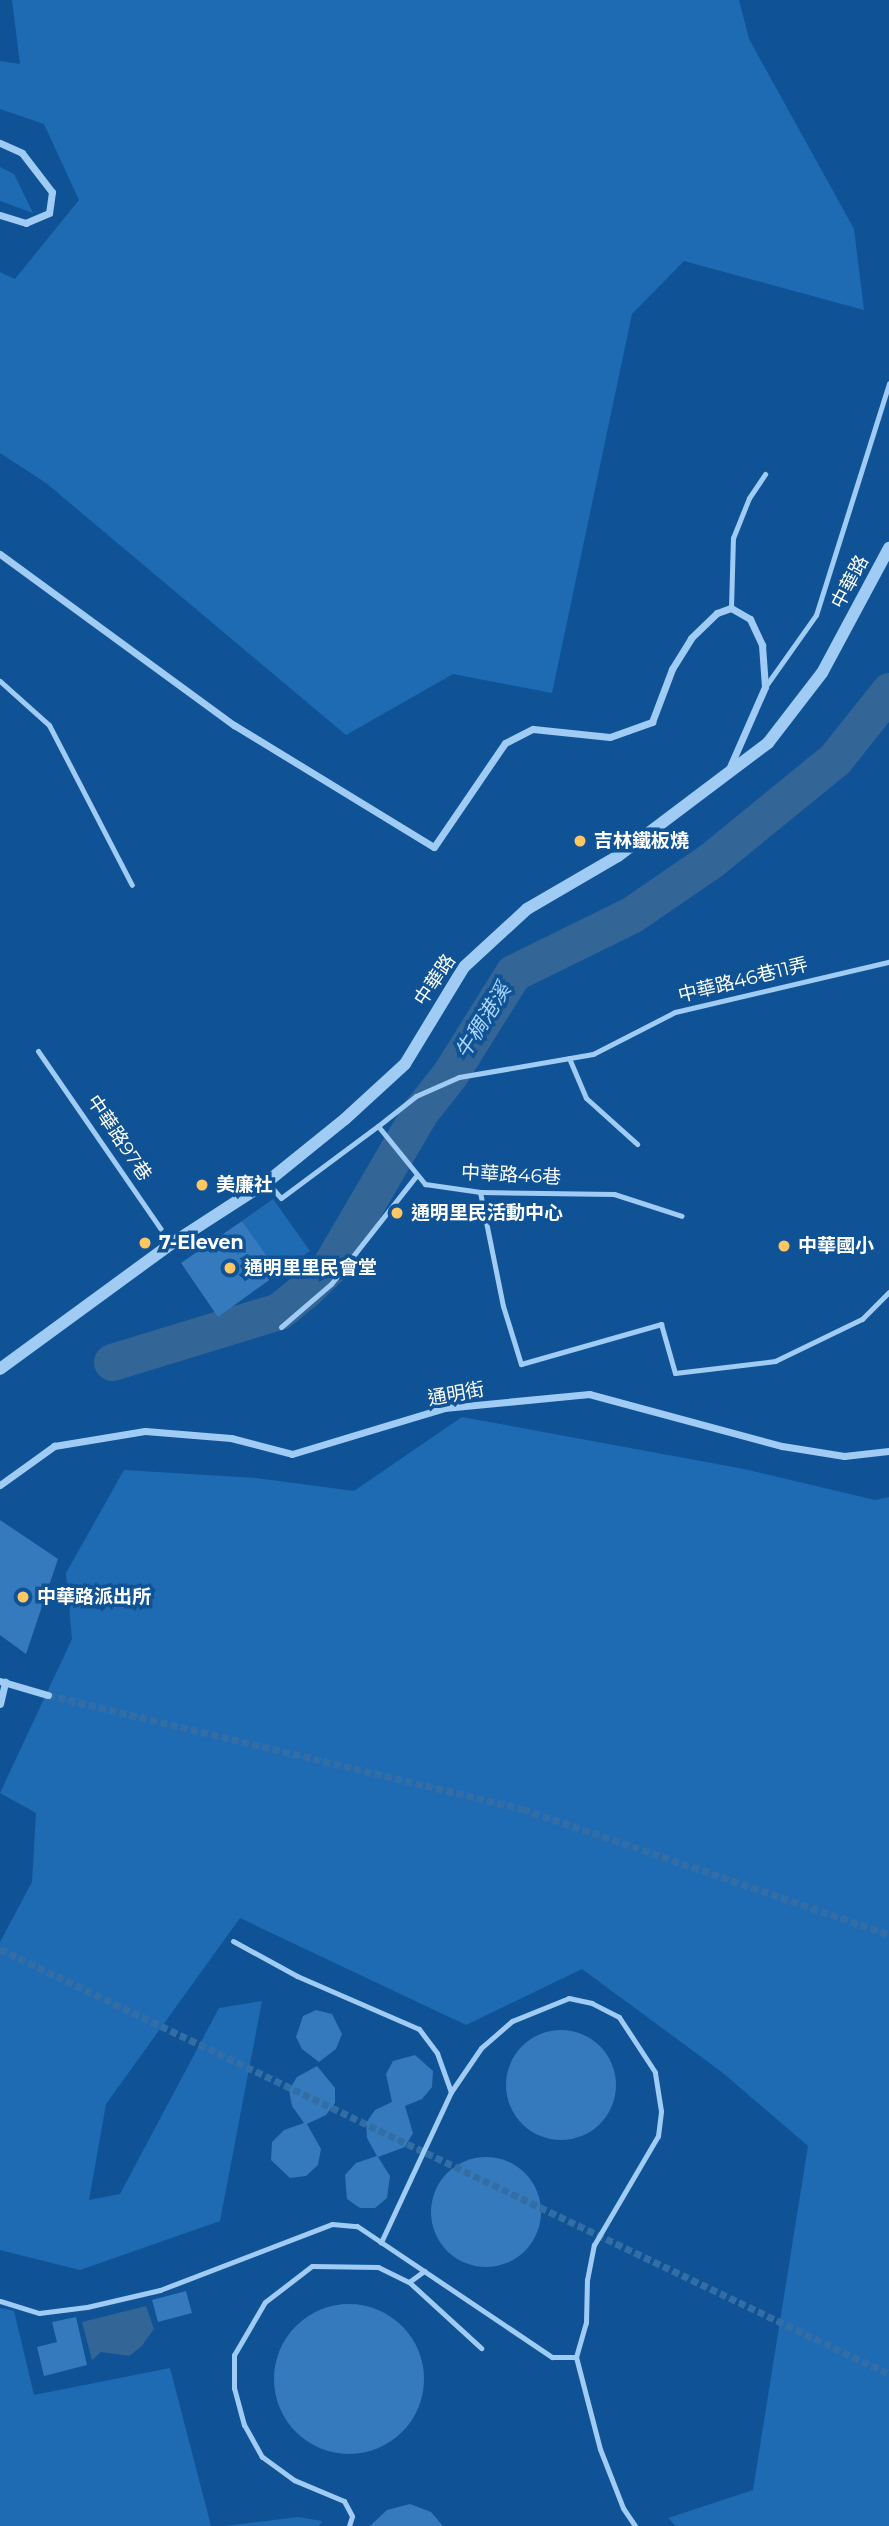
<!DOCTYPE html>
<meta charset="utf-8">
<style>
body{margin:0}
#map{position:relative;width:889px;height:2526px;overflow:hidden;background:#0f5396;font-family:Montserrat,"Noto Sans TC",sans-serif}
div>[style]{position:absolute}
[style*='--x']{left:calc(var(--x)*1px);top:calc(var(--y)*1px);width:calc(var(--w)*1px);rotate:calc(var(--a)*1deg)}
.green>*{inset:0;background:#1e6bb4}
.water>*{inset:0;background:#336596}
.river>*{height:37px;margin:-18.5px;padding:0 18.5px;transform-origin:18.5px;border-radius:18.5px;background:#336596}
.building>*{inset:0;background:#347abd}
.round{border-radius:50%}
.minor-tunnel>*{height:7px;margin-top:-3.5px;transform-origin:0;background:repeating-linear-gradient(90deg,#336da6 0 7px,transparent 0 10.5px)}
.service>*{height:5px;margin:-2.5px;padding:0 2.5px;transform-origin:2.5px;border-radius:2.5px;background:#9fcbf4}
.minor>*{height:7px;margin:-3.5px;padding:0 3.5px;transform-origin:3.5px;border-radius:3.5px;background:#9fcbf4}
.tertiary>*{height:12px;margin:-6px;padding:0 6px;transform-origin:6px;border-radius:6px;background:#9fcbf4}
.dots>*{width:19px;height:19px;translate:-50% -50%;box-sizing:border-box;border:4px solid #0f5396;border-radius:50%}
span{translate:-50% -50%;white-space:nowrap;text-align:center;line-height:1.15;-webkit-text-stroke:7px #0f5396;paint-order:stroke}
.street-label{font-size:19px;color:#fff}
.poi-label{font-size:19px;color:#fff;font-weight:700}
.left{translate:0 -50%;text-align:left}
.water-label{font-size:21px;color:#abd5fb;font-style:italic}
</style>
<div id="map">
<div class="green">
<div style="clip-path:polygon(12px 0,739px 0,749px 39px,854px 229px,864px 310px,684px 261px,632px 314px,552px 693px,453px 674px,346px 735px,46px 483px,0 453px,0 272px,15px 279px,79px 200px,44px 124px,0 109px,0 61px,20px 64px)"></div>
<div style="clip-path:polygon(0 167px,14px 174px,33px 213px,0 201px)"></div>
<div style="clip-path:polygon(273px 1199px,310px 1251px,279px 1273px,242px 1221px)"></div>
<div style="clip-path:polygon(462px 1417px,744px 1469px,875px 1500px,889px 1497px,889px 2526px,676px 2526px,668px 2518px,753px 2490px,808px 2146px,723px 2073px,582px 1969px,466px 2025px,240px 1918px,106px 2104px,89px 2200px,120px 2194px,219px 2008px,262px 2001px,220px 2221px,80px 2270px,0 2250px,0 1942px,32px 1882px,36px 1813px,0 1793px,72px 1639px,66px 1573px,124px 1470px,256px 1478px,354px 1491px)"></div>
<div style="clip-path:polygon(0 2308px,14px 2311px,34px 2395px,170px 2368px,211px 2526px,0 2526px)"></div>
<div style="clip-path:polygon(298px 2517px,322px 2521px,319px 2526px,225px 2526px)"></div>
</div>
<div class="water">
<div style="clip-path:polygon(146px 2306px,154px 2329px,141px 2347px,129px 2356px,101px 2352px,92px 2360px,82px 2322px)"></div>
</div>
<div class="river">
<div style="--x:112;--y:1362;--w:175;--a:-17"></div>
<div style="--x:279;--y:1311;--w:32;--a:-39"></div>
<div style="--x:304;--y:1291;--w:36;--a:-44"></div>
<div style="--x:330;--y:1266;--w:178;--a:-59.7"></div>
<div style="--x:420;--y:1112;--w:48;--a:-51.7"></div>
<div style="--x:450;--y:1074;--w:119;--a:-58"></div>
<div style="--x:513;--y:973;--w:131;--a:-26.2"></div>
<div style="--x:631;--y:915;--w:96;--a:-34.4"></div>
<div style="--x:710;--y:861;--w:161;--a:-39.2"></div>
<div style="--x:835;--y:759;--w:87;--a:-51.5"></div>
</div>
<div class="building">
<div style="clip-path:polygon(242px 1221px,279px 1273px,218px 1317px,181px 1263px)"></div>
<div style="clip-path:polygon(0 1520px,58px 1559px,26px 1654px,0 1635px)"></div>
<div style="clip-path:polygon(316px 2010px,332px 2014px,342px 2034px,336px 2049px,319px 2062px,302px 2049px,296px 2037px,303px 2016px)"></div>
<div class="round" style="left:506px;top:2030px;width:110px;height:110px"></div>
<div style="clip-path:polygon(415px 2055px,433px 2071px,432px 2087px,422px 2099px,405px 2106px,413px 2133px,405px 2147px,378px 2157px,390px 2176px,387px 2198px,375px 2208px,360px 2208px,347px 2199px,345px 2175px,356px 2163px,377px 2156px,367px 2138px,366px 2123px,375px 2110px,392px 2102px,386px 2074px,393px 2061px)"></div>
<div style="clip-path:polygon(317px 2066px,335px 2088px,335px 2103px,326px 2115px,307px 2124px,321px 2149px,318px 2165px,306px 2176px,290px 2178px,271px 2160px,272px 2142px,284px 2130px,304px 2123px,292px 2106px,289px 2090px,297px 2077px)"></div>
<div class="round" style="left:431px;top:2157px;width:110px;height:110px"></div>
<div style="clip-path:polygon(186px 2291px,192px 2313px,158px 2322px,152px 2300px)"></div>
<div class="round" style="left:274px;top:2304px;width:150px;height:150px"></div>
<div style="clip-path:polygon(76px 2317px,87px 2365px,44px 2376px,37px 2347px,57px 2342px,52px 2322px)"></div>
<div style="clip-path:polygon(410px 2504px,431px 2512px,443px 2526px,370px 2526px,387px 2510px)"></div>
</div>
<div class="minor-tunnel">
<div style="--x:48;--y:1695;--w:488;--a:13.5"></div>
<div style="--x:523;--y:1809;--w:387;--a:18.9"></div>
<div style="--x:0;--y:1949;--w:985;--a:25.55"></div>
</div>
<div class="service">
<div style="--x:731;--y:608;--w:70;--a:-88.4"></div>
<div style="--x:733;--y:538;--w:43;--a:-68.2"></div>
<div style="--x:749;--y:498;--w:29;--a:-56"></div>
<div style="--x:0;--y:681;--w:66;--a:41.9"></div>
<div style="--x:49;--y:725;--w:180;--a:62.6"></div>
<div style="--x:765;--y:687;--w:88;--a:-54.7"></div>
<div style="--x:816;--y:615;--w:243;--a:-72.5"></div>
<div style="--x:38;--y:1051;--w:234;--a:55.4"></div>
<div style="--x:569;--y:1058;--w:43;--a:67"></div>
<div style="--x:586;--y:1098;--w:69;--a:42"></div>
<div style="--x:378;--y:1126;--w:48;--a:-38.3"></div>
<div style="--x:416;--y:1096;--w:47;--a:-23.8"></div>
<div style="--x:459;--y:1077;--w:136;--a:-9.7"></div>
<div style="--x:593;--y:1054;--w:92;--a:-27.1"></div>
<div style="--x:675;--y:1012;--w:220;--a:-13.2"></div>
<div style="--x:267;--y:1182;--w:21;--a:49"></div>
<div style="--x:281;--y:1198;--w:121;--a:-36.6"></div>
<div style="--x:378;--y:1126;--w:75;--a:51"></div>
<div style="--x:425;--y:1184;--w:56;--a:8.3"></div>
<div style="--x:480;--y:1192;--w:134;--a:0.9"></div>
<div style="--x:614;--y:1194;--w:71;--a:17.9"></div>
<div style="--x:480;--y:1192;--w:116;--a:78.6"></div>
<div style="--x:503;--y:1306;--w:61;--a:72.8"></div>
<div style="--x:521;--y:1364;--w:146;--a:-15.9"></div>
<div style="--x:661;--y:1324;--w:51;--a:74.1"></div>
<div style="--x:675;--y:1373;--w:101;--a:-6.8"></div>
<div style="--x:775;--y:1361;--w:97;--a:-25.8"></div>
<div style="--x:862;--y:1319;--w:38;--a:-45"></div>
<div style="--x:281;--y:1327;--w:66;--a:-40.7"></div>
<div style="--x:331;--y:1284;--w:137;--a:-51.8"></div>
<div style="--x:233;--y:1941;--w:73;--a:28.7"></div>
<div style="--x:297;--y:1976;--w:133;--a:23.5"></div>
<div style="--x:419;--y:2029;--w:30;--a:53"></div>
<div style="--x:437;--y:2053;--w:41;--a:70.3"></div>
<div style="--x:409;--y:2282;--w:98;--a:42.5"></div>
<div style="--x:0;--y:2301;--w:41;--a:17.1"></div>
<div style="--x:39;--y:2313;--w:48;--a:-7.1"></div>
<div style="--x:87;--y:2307;--w:75;--a:-13.1"></div>
<div style="--x:160;--y:2290;--w:184;--a:-21"></div>
<div style="--x:332;--y:2224;--w:25;--a:5"></div>
<div style="--x:357;--y:2226;--w:235;--a:33.9"></div>
<div style="--x:552;--y:2357;--w:24;--a:0"></div>
<div style="--x:576;--y:2357;--w:35;--a:-74"></div>
<div style="--x:586;--y:2323;--w:43;--a:-88.7"></div>
<div style="--x:587;--y:2280;--w:36;--a:-79"></div>
<div style="--x:594;--y:2245;--w:126;--a:-59.6"></div>
<div style="--x:658;--y:2136;--w:25;--a:-83"></div>
<div style="--x:661;--y:2111;--w:39;--a:-99"></div>
<div style="--x:655;--y:2072;--w:66;--a:-123.2"></div>
<div style="--x:619;--y:2017;--w:30;--a:-153"></div>
<div style="--x:592;--y:2003;--w:24;--a:-168"></div>
<div style="--x:569;--y:1998;--w:61;--a:158"></div>
<div style="--x:512;--y:2021;--w:41;--a:138.9"></div>
<div style="--x:481;--y:2048;--w:53;--a:124.3"></div>
<div style="--x:451;--y:2092;--w:166;--a:115"></div>
<div style="--x:576;--y:2357;--w:95;--a:75.4"></div>
<div style="--x:600;--y:2449;--w:63;--a:68.7"></div>
<div style="--x:623;--y:2508;--w:22;--a:56"></div>
<div style="--x:349;--y:2526;--w:10;--a:-73"></div>
<div style="--x:352;--y:2516;--w:17;--a:-118"></div>
<div style="--x:344;--y:2501;--w:54;--a:-157.2"></div>
<div style="--x:294;--y:2480;--w:39;--a:-144"></div>
<div style="--x:262;--y:2457;--w:37;--a:-119"></div>
<div style="--x:244;--y:2425;--w:38;--a:-105"></div>
<div style="--x:234;--y:2388;--w:33;--a:-90"></div>
<div style="--x:234;--y:2355;--w:61;--a:-59.7"></div>
<div style="--x:265;--y:2302;--w:59;--a:-37.5"></div>
<div style="--x:312;--y:2266;--w:66;--a:0.9"></div>
<div style="--x:378;--y:2267;--w:34;--a:26"></div>
<div style="--x:409;--y:2282;--w:19;--a:-36"></div>
</div>
<div class="minor">
<div style="--x:0;--y:143;--w:24;--a:24"></div>
<div style="--x:22;--y:153;--w:49;--a:52.4"></div>
<div style="--x:52;--y:192;--w:21;--a:98"></div>
<div style="--x:49;--y:213;--w:25;--a:157"></div>
<div style="--x:26;--y:223;--w:27;--a:-163"></div>
<div style="--x:0;--y:554;--w:290;--a:36.2"></div>
<div style="--x:234;--y:725;--w:234;--a:31.4"></div>
<div style="--x:434;--y:847;--w:126;--a:-55.7"></div>
<div style="--x:505;--y:743;--w:31;--a:-27"></div>
<div style="--x:533;--y:729;--w:77;--a:5.9"></div>
<div style="--x:610;--y:737;--w:45;--a:-19.7"></div>
<div style="--x:652;--y:722;--w:57;--a:-69.3"></div>
<div style="--x:672;--y:669;--w:36;--a:-58"></div>
<div style="--x:691;--y:638;--w:36;--a:-44"></div>
<div style="--x:717;--y:613;--w:15;--a:-20"></div>
<div style="--x:731;--y:608;--w:22;--a:30"></div>
<div style="--x:750;--y:619;--w:29;--a:65"></div>
<div style="--x:762;--y:645;--w:42;--a:85.9"></div>
<div style="--x:765;--y:687;--w:90;--a:113.7"></div>
<div style="--x:0;--y:1485;--w:67;--a:-35.8"></div>
<div style="--x:54;--y:1446;--w:92;--a:-9.4"></div>
<div style="--x:145;--y:1431;--w:86;--a:4.7"></div>
<div style="--x:231;--y:1438;--w:63;--a:14.7"></div>
<div style="--x:292;--y:1454;--w:159;--a:-16.8"></div>
<div style="--x:444;--y:1408;--w:146;--a:-5.5"></div>
<div style="--x:589;--y:1394;--w:200;--a:15.1"></div>
<div style="--x:782;--y:1446;--w:63;--a:9.2"></div>
<div style="--x:844;--y:1456;--w:45;--a:-6.3"></div>
<div style="--x:0;--y:1681;--w:50;--a:16.3"></div>
<div style="--x:0;--y:1704;--w:23;--a:-77"></div>
</div>
<div class="tertiary">
<div style="--x:0;--y:1369;--w:212;--a:-36.2"></div>
<div style="--x:171;--y:1244;--w:114;--a:-32.9"></div>
<div style="--x:267;--y:1182;--w:100;--a:-38.9"></div>
<div style="--x:345;--y:1119;--w:81;--a:-42.5"></div>
<div style="--x:405;--y:1064;--w:114;--a:-58.7"></div>
<div style="--x:464;--y:967;--w:86;--a:-42.6"></div>
<div style="--x:527;--y:909;--w:105;--a:-30.2"></div>
<div style="--x:618;--y:856;--w:188;--a:-37"></div>
<div style="--x:768;--y:743;--w:88;--a:-52.4"></div>
<div style="--x:822;--y:673;--w:142;--a:-61.8"></div>
</div>
<div class="dots">
<div style="left:580px;top:841px;background:#ffc762"></div>
<div style="left:202px;top:1185px;background:#ffc762"></div>
<div style="left:397px;top:1213px;background:#ffc762"></div>
<div style="left:145px;top:1243px;background:#ffc762"></div>
<div style="left:784px;top:1246px;background:#ffc762"></div>
<div style="left:230px;top:1268px;background:#ffc762"></div>
<div style="left:23px;top:1597px;background:#ffc762"></div>
</div>
<div class="street-label">
<span style="left:850px;top:582px;rotate:-62deg">中華路</span>
<span style="left:435px;top:980px;rotate:-56deg">中華路</span>
<span style="left:743px;top:980px;rotate:-14deg">中華路46巷11弄</span>
<span style="left:119px;top:1138px;rotate:56deg">中華路97巷</span>
<span style="left:511px;top:1175px;rotate:3deg">中華路46巷</span>
<span style="left:456px;top:1394px;rotate:-10deg">通明街</span>
</div>
<div class="poi-label">
<span class="left" style="left:594px;top:841px">吉林鐵板燒</span>
<span class="left" style="left:216px;top:1185px">美廉社</span>
<span class="left" style="left:411px;top:1213px">通明里民活動中心</span>
<span class="left" style="left:159px;top:1243px">7-Eleven</span>
<span class="left" style="left:798px;top:1246px">中華國小</span>
<span class="left" style="left:244px;top:1268px">通明里里民會堂</span>
<span class="left" style="left:37px;top:1597px">中華路派出所</span>
</div>
<div class="water-label">
<span style="left:483px;top:1021px;rotate:-58deg">牛稠港溪</span>
</div>
</div>
